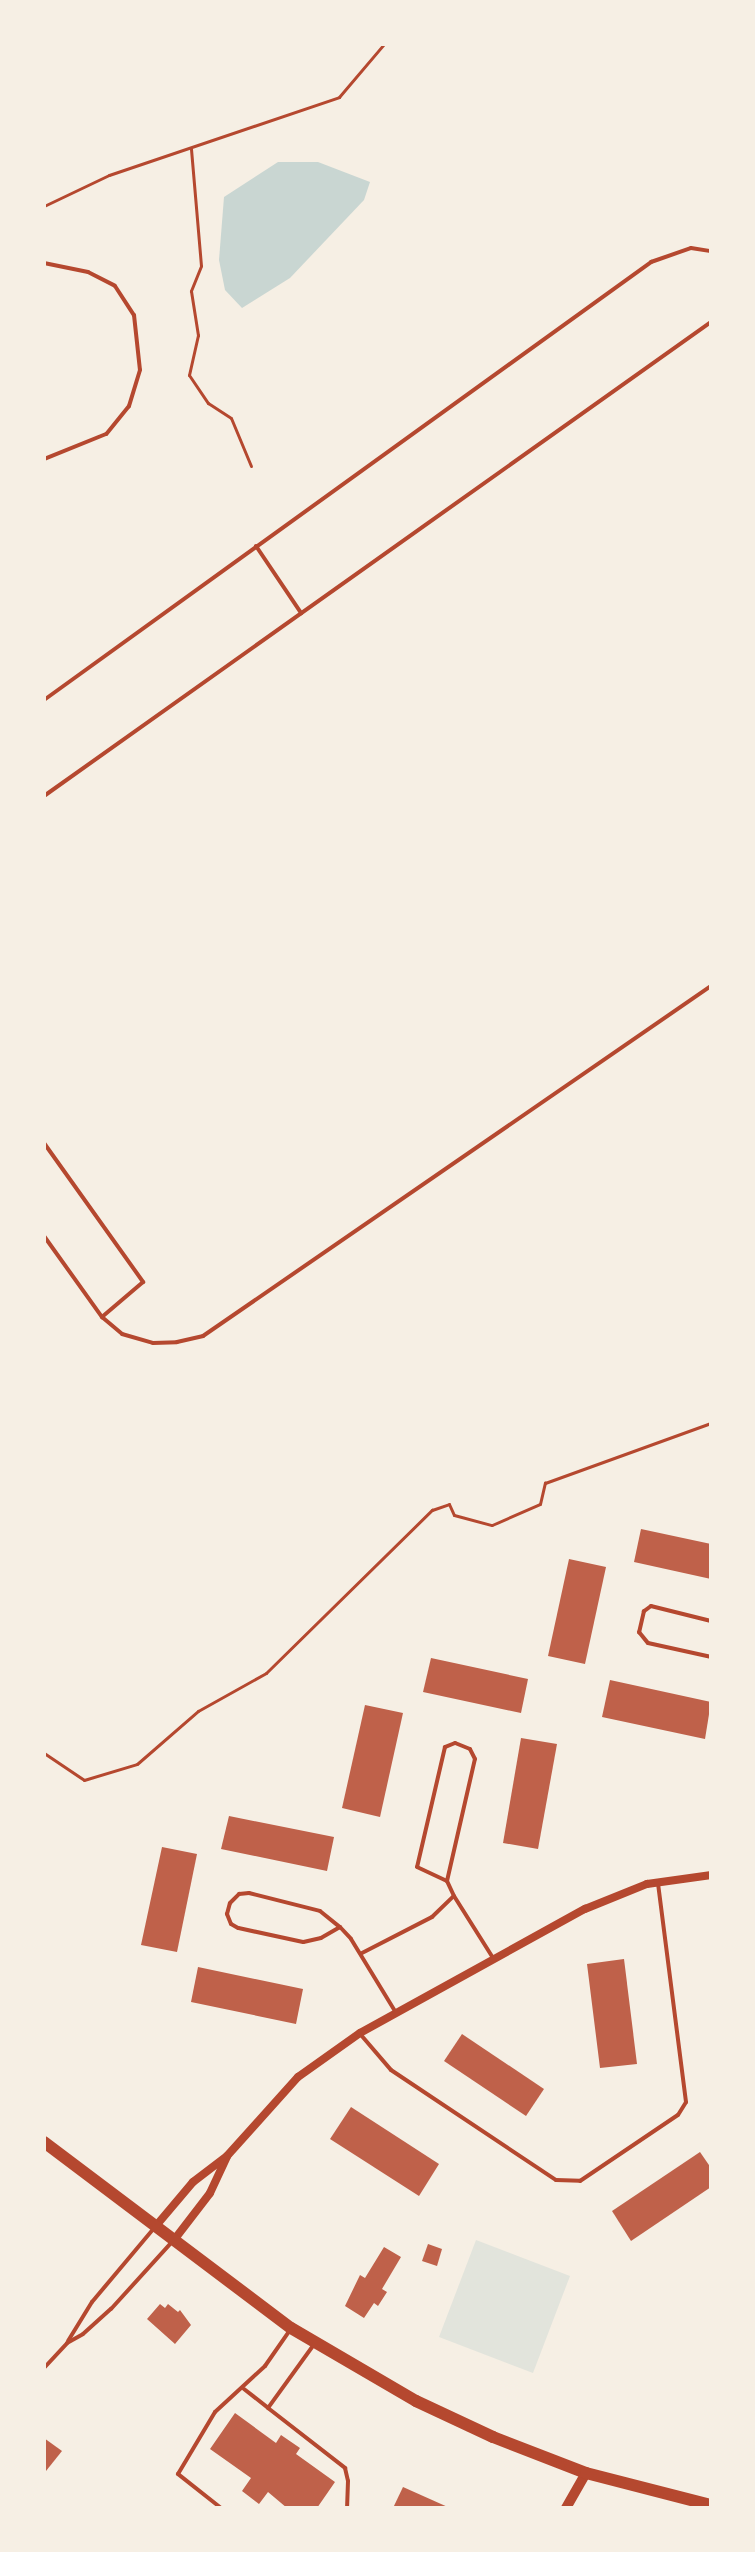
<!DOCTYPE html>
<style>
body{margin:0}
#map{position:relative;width:755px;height:2552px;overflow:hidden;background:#f6efe4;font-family:Bitter,serif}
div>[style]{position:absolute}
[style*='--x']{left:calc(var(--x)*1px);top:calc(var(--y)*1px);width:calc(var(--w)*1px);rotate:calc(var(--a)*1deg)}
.green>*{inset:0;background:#e2e4dc}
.water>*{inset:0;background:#c9d6d2}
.building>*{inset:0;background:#bf614a}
.path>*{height:3px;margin:-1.5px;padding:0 1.5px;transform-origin:1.5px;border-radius:1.5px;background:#b5482f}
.service>*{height:4px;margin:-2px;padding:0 2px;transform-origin:2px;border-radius:2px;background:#b5482f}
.minor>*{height:8px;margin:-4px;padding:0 4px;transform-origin:4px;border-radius:4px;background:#b5482f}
.tertiary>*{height:10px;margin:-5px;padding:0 5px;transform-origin:5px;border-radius:5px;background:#b5482f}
.primary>*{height:12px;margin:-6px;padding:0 6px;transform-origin:6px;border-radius:6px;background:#b5482f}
span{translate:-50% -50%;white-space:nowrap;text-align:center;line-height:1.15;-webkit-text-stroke:6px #f6efe4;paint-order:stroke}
.frame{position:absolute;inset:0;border:46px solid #f6efe4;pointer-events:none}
</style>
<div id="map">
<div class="green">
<div style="clip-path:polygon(476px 2240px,570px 2276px,533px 2373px,439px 2337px)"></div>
</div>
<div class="water">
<div style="clip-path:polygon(278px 162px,318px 162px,370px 182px,364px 200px,290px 278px,242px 308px,225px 290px,219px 260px,224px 197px)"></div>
</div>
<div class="building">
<div style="clip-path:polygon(641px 1529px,711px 1544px,711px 1579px,634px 1562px)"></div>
<div style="clip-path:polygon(569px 1559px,606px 1567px,585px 1664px,548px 1656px)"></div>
<div style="clip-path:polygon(431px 1658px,528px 1679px,521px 1713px,423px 1692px)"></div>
<div style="clip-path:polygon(610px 1680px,711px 1702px,705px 1739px,602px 1717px)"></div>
<div style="clip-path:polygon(365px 1705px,403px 1713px,380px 1817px,342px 1808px)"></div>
<div style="clip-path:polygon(521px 1738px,557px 1744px,538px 1849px,503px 1843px)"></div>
<div style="clip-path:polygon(229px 1816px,334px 1837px,327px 1871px,221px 1849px)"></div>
<div style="clip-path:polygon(162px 1847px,197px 1854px,177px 1952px,141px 1945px)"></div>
<div style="clip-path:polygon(624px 1959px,637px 2064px,600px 2068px,587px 1964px)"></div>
<div style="clip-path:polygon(198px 1967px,303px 1989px,296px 2024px,191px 2002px)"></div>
<div style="clip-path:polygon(462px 2034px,544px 2089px,526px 2116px,444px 2061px)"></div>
<div style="clip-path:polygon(351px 2107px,439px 2164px,419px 2196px,330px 2139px)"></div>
<div style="clip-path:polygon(700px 2152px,711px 2168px,711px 2187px,631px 2241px,612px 2211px)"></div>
<div style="clip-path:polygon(428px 2244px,442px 2249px,437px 2266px,422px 2261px)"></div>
<div style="clip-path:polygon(384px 2247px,401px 2257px,382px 2289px,387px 2292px,378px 2306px,374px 2303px,364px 2318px,345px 2306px,360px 2275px,365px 2278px)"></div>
<div style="clip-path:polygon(160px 2304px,165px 2308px,168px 2304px,178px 2312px,180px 2310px,191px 2325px,175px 2344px,147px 2319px)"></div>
<div style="clip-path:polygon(235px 2413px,276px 2443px,281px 2435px,300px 2448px,296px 2454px,335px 2482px,317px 2508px,287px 2508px,268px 2492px,259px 2504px,242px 2491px,251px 2478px,210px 2449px)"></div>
<div style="clip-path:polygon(44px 2438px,62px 2451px,46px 2471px,44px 2469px)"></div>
<div style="clip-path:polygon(403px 2487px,450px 2508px,393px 2508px)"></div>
</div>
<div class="path">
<div style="--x:191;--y:149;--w:117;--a:85.1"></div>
<div style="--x:201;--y:266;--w:27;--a:112"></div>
<div style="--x:191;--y:291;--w:45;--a:81"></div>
<div style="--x:198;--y:335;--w:41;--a:102.7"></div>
<div style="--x:189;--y:375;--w:34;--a:56"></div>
<div style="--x:208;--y:403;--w:27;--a:33"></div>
<div style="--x:231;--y:418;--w:52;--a:67.4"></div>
<div style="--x:44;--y:206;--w:72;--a:-25.5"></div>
<div style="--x:109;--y:175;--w:243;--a:-18.7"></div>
<div style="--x:339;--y:97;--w:70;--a:-49.7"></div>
<div style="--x:44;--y:1753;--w:48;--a:34"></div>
<div style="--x:84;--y:1780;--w:55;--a:-16.8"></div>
<div style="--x:137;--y:1764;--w:81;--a:-41"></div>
<div style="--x:198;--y:1711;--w:78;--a:-29.2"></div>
<div style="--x:266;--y:1673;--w:233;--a:-44.5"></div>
<div style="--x:432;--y:1510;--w:18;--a:-19"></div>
<div style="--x:449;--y:1504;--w:12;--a:66"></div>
<div style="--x:454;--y:1515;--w:39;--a:15"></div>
<div style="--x:492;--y:1525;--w:52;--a:-23.6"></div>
<div style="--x:540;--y:1504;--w:22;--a:-77"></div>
<div style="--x:545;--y:1483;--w:177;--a:-19.9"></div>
</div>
<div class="service">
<div style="--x:44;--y:263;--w:45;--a:11.6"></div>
<div style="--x:88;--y:272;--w:30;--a:27"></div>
<div style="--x:115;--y:286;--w:35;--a:57"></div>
<div style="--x:134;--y:315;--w:55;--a:83.8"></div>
<div style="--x:140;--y:370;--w:38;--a:107"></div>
<div style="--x:129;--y:406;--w:36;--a:129"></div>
<div style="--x:106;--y:434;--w:67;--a:158"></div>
<div style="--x:256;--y:546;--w:81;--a:56.1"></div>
<div style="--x:44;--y:700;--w:749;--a:-35.81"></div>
<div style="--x:651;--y:262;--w:42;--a:-19.3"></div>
<div style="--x:691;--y:248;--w:20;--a:9"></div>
<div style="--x:44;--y:796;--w:818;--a:-35.4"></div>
<div style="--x:44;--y:1143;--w:171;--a:54.5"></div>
<div style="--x:143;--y:1282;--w:54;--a:139.5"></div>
<div style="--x:44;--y:1236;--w:100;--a:54.4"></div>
<div style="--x:102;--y:1317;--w:26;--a:40"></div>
<div style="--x:122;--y:1334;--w:32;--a:16"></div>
<div style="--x:153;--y:1343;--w:24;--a:-2"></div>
<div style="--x:177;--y:1342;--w:27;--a:-13"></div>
<div style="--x:203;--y:1336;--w:617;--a:-34.57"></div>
<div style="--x:711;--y:1621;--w:62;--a:-166"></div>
<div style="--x:651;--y:1606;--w:9;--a:144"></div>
<div style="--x:644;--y:1611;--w:22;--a:103"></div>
<div style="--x:639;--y:1632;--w:14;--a:51"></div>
<div style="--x:648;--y:1643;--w:65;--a:12.5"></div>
<div style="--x:454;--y:1896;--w:73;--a:57.8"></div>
<div style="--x:340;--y:1927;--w:22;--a:150"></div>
<div style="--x:321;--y:1938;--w:18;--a:167"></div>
<div style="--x:303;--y:1942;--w:66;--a:-167.8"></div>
<div style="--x:238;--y:1928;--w:8;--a:-150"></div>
<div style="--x:231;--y:1924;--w:11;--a:-112"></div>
<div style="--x:227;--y:1914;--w:11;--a:-75"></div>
<div style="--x:230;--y:1903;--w:13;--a:-45"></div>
<div style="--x:239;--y:1894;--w:10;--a:-6"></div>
<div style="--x:249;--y:1893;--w:73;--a:14.2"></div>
<div style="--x:320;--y:1911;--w:26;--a:39"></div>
<div style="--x:340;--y:1927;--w:16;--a:47"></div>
<div style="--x:351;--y:1939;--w:84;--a:58.6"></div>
<div style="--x:362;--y:1953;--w:79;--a:-27.2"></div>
<div style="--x:432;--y:1917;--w:30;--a:-44"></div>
<div style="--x:454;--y:1896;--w:17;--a:-115"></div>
<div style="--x:447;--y:1881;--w:125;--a:-77.1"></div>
<div style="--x:475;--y:1759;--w:11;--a:-117"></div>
<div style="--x:470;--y:1749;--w:16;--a:-158"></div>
<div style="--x:455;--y:1743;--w:11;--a:158"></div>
<div style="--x:445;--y:1747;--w:123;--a:103.1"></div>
<div style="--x:417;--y:1867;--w:33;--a:25"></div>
<div style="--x:361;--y:2035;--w:46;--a:49.4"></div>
<div style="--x:391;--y:2070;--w:198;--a:33.7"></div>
<div style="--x:556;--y:2180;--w:24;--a:2"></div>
<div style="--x:580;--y:2181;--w:118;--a:-34"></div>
<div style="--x:678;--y:2115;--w:15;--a:-58"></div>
<div style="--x:686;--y:2102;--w:221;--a:-97.3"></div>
<div style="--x:68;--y:2341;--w:46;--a:-58.4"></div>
<div style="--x:92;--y:2302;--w:97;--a:-50"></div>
<div style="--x:315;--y:2343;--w:80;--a:125.9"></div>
<div style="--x:268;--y:2408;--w:98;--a:37.9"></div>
<div style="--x:345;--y:2468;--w:13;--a:77"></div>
<div style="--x:348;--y:2481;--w:27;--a:92"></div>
<div style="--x:44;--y:2368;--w:34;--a:-47"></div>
<div style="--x:67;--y:2343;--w:18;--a:-29"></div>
<div style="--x:83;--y:2334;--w:38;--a:-42"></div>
<div style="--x:111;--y:2309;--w:91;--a:-47.7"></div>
<div style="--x:244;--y:2389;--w:31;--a:38"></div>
<div style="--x:221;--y:2508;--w:55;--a:-141.7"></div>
<div style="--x:178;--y:2474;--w:72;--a:-59.2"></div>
<div style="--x:215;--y:2412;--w:68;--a:-42.6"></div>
<div style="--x:265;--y:2366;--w:44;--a:-55.2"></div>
</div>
<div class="minor">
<div style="--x:155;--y:2227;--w:59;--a:-49.8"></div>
<div style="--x:193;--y:2182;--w:43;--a:-37.4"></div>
<div style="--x:227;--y:2156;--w:106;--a:-48.1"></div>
<div style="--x:298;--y:2077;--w:76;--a:-35.4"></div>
<div style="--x:360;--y:2033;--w:257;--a:-28.9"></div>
<div style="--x:585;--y:1909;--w:67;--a:-22"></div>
<div style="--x:647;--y:1884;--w:65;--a:-8"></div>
<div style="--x:174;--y:2240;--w:59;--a:-52.5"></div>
<div style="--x:210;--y:2193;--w:40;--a:-65"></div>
</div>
<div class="tertiary">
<div style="--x:566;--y:2508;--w:40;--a:-60.3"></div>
</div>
<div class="primary">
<div style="--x:44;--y:2142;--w:309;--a:37"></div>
<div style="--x:291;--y:2328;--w:145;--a:30.3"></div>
<div style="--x:416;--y:2401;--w:85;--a:25.1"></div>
<div style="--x:493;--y:2437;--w:100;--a:21.2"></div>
<div style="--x:586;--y:2473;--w:129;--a:14.4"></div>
</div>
<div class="frame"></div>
</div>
